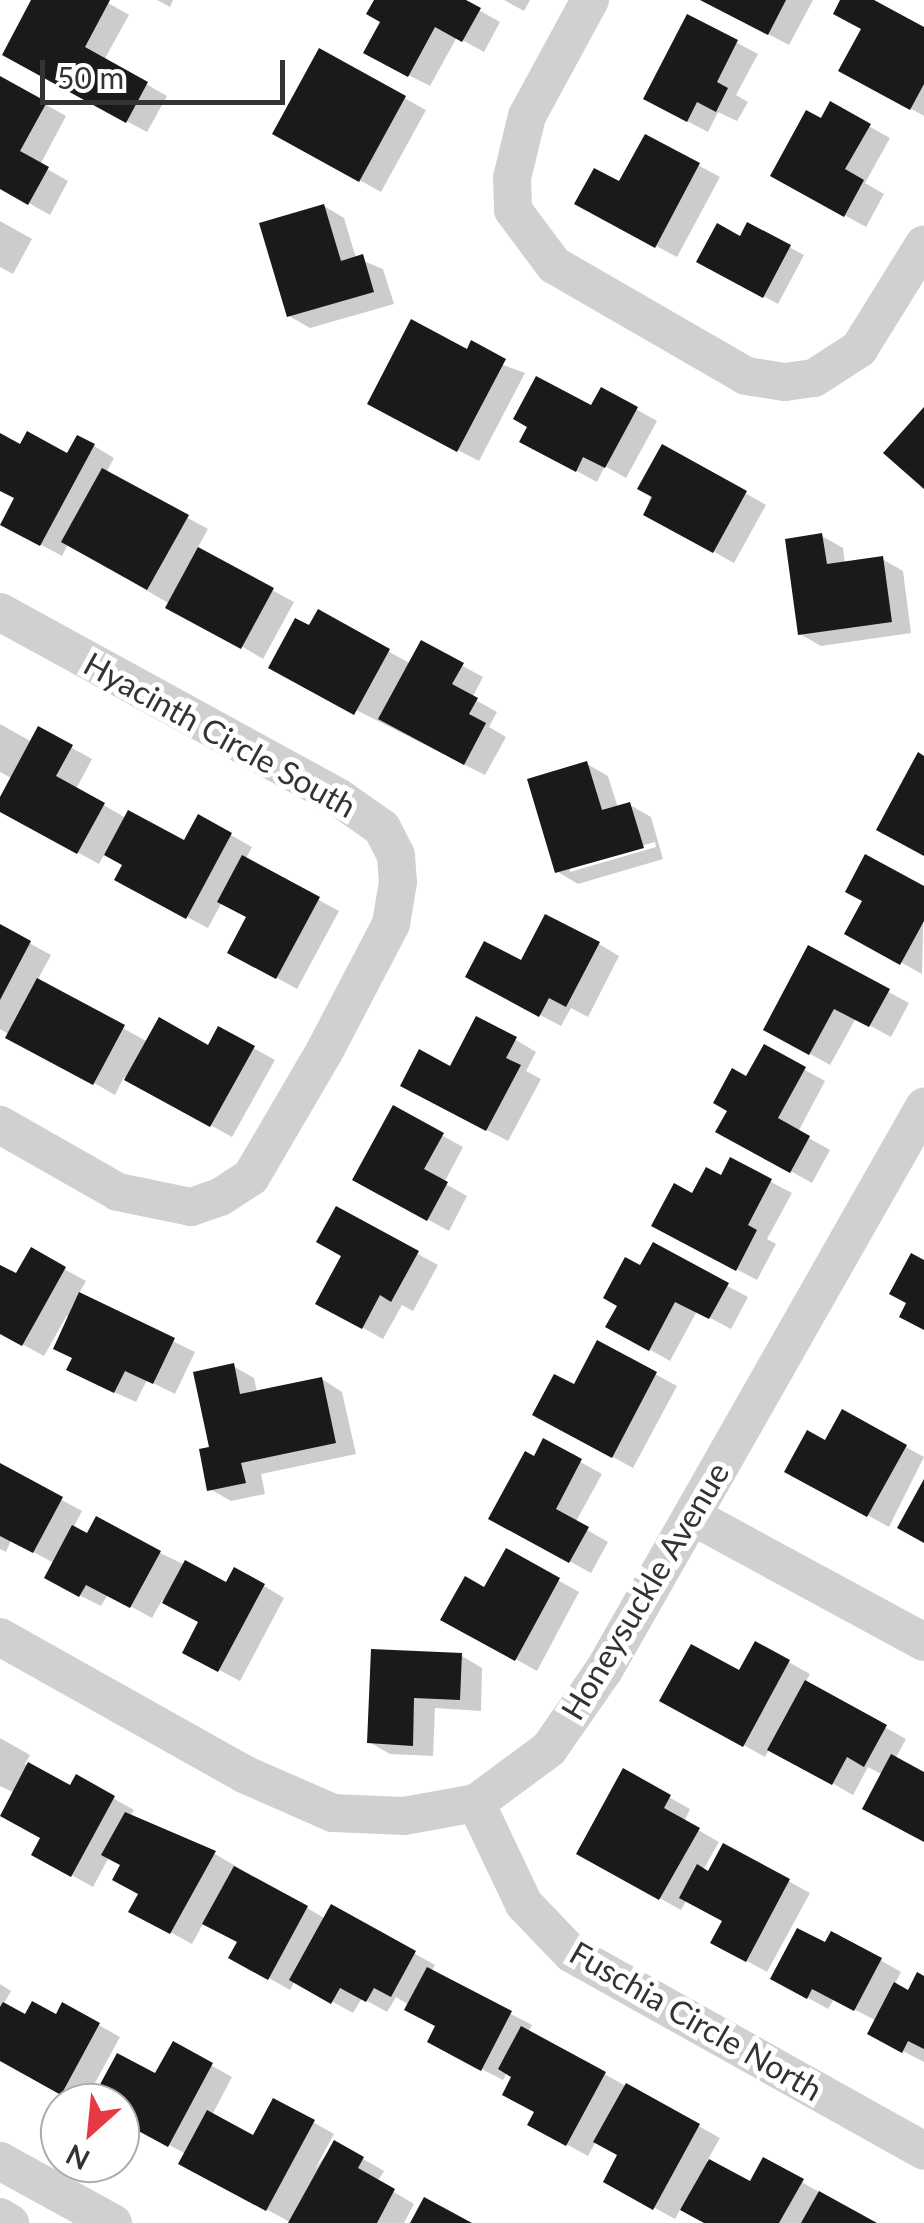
<!DOCTYPE html>
<style>
body{margin:0}
#map{position:relative;width:924px;height:2223px;overflow:hidden;background:#fff;font-family:Lato,sans-serif}
div>[style]{position:absolute}
[style*='--x']{left:calc(var(--x)*1px);top:calc(var(--y)*1px);width:calc(var(--w)*1px);rotate:calc(var(--a)*1deg)}
.shadow>*{inset:0;background:#0003}
.building>*{inset:0;background:#1a1a1a}
.minor>*{height:38px;margin:-19px;padding:0 19px;transform-origin:19px;border-radius:19px;background:#d0d0d0}
span{translate:-50% -50%;white-space:nowrap;text-align:center;line-height:1.15;-webkit-text-stroke:10px #fff;paint-order:stroke}
.street-label{font-size:32px;color:#333}
.north{position:absolute;left:40px;top:2083px;width:100px;height:100px;box-sizing:border-box;background:#fff;border:2px solid #adadad;border-radius:50%;rotate:207deg;font-size:28px;font-weight:700;line-height:40px;text-align:center;color:#333}
.north::after{content:'';display:block;margin:auto;width:35px;height:45px;background:#e63946;clip-path:polygon(50% 0,100% 100%,50% 72%,0 100%)}
.scale{position:absolute;left:40px;top:60px;width:245px;height:45px;box-sizing:border-box;border:5px solid #333;border-top:0;padding-left:12px;font-size:30px;line-height:35px;white-space:nowrap;color:#333;-webkit-text-stroke:8px #fff;paint-order:stroke}
</style>
<div id="map">
<div class="shadow">
<div style="clip-path:polygon(34px 0,103px 0,129px 15px,104px 60px,167px 96px,147px 132px,25px 66px)"></div>
<div style="clip-path:polygon(157px 0,173px 0,170px 7px)"></div>
<div style="clip-path:polygon(377px 0,461px 0,500px 22px,484px 52px,457px 37px,430px 86px,387px 64px)"></div>
<div style="clip-path:polygon(504px 0,530px 0,524px 11px)"></div>
<div style="clip-path:polygon(704px 0,813px 0,789px 45px)"></div>
<div style="clip-path:polygon(843px 0,868px 0,924px 30px,924px 116px,842px 70px,864px 28px)"></div>
<div style="clip-path:polygon(688px 17px,758px 54px,736px 95px,748px 102px,737px 121px,718px 112px,708px 132px,666px 110px)"></div>
<div style="clip-path:polygon(320px 52px,426px 110px,381px 192px,275px 133px)"></div>
<div style="clip-path:polygon(0 79px,66px 116px,40px 165px,68px 181px,50px 215px,0 187px)"></div>
<div style="clip-path:polygon(831px 105px,890px 138px,865px 183px,884px 194px,866px 227px,773px 175px)"></div>
<div style="clip-path:polygon(646px 137px,720px 177px,677px 257px,598px 215px)"></div>
<div style="clip-path:polygon(324px 206px,344px 218px,356px 258px,383px 269px,394px 304px,310px 328px,289px 316px)"></div>
<div style="clip-path:polygon(0 221px,32px 239px,13px 274px,0 267px)"></div>
<div style="clip-path:polygon(748px 225px,804px 255px,778px 304px,699px 261px,741px 239px)"></div>
<div style="clip-path:polygon(468px 352px,525px 373px,479px 461px,390px 415px)"></div>
<div style="clip-path:polygon(602px 390px,657px 421px,626px 478px,605px 466px,597px 482px,522px 441px,530px 427px,592px 408px)"></div>
<div style="clip-path:polygon(0 436px,21px 448px,68px 456px,78px 438px,94px 446px,114px 458px,106px 473px,208px 529px,197px 549px,294px 602px,263px 659px,68px 544px,62px 556px,23px 535px,17px 498px,0 489px)"></div>
<div style="clip-path:polygon(663px 447px,766px 505px,734px 563px,646px 514px)"></div>
<div style="clip-path:polygon(822px 536px,843px 548px,845px 564px,882px 559px,903px 571px,911px 633px,821px 646px,800px 634px)"></div>
<div style="clip-path:polygon(319px 613px,411px 664px,422px 644px,483px 677px,472px 698px,497px 712px,489px 727px,506px 737px,485px 775px,271px 667px)"></div>
<div style="clip-path:polygon(0 724px,32px 742px,39px 730px,92px 759px,76px 789px,126px 818px,185px 844px,199px 817px,252px 847px,245px 860px,339px 911px,297px 989px,231px 952px,249px 917px,222px 902px,208px 928px,138px 891px,125px 864px,105px 853px,99px 864px,0 810px,13px 779px,0 772px)"></div>
<div style="clip-path:polygon(evenodd,587px 764px,608px 776px,618px 808px,630px 805px,651px 817px,663px 859px,578px 884px,558px 872px,587px 764px,655px 842px,656px 847px,570px 872px,570px 866px,655px 842px)"></div>
<div style="clip-path:polygon(924px 889px,922px 974px,848px 933px)"></div>
<div style="clip-path:polygon(0 927px,51px 955px,37px 981px,148px 1042px,209px 1048px,219px 1029px,275px 1060px,232px 1137px,124px 1077px,115px 1095px,0 1029px)"></div>
<div style="clip-path:polygon(599px 944px,619px 956px,588px 1017px,571px 1008px,561px 1026px,489px 988px,522px 963px)"></div>
<div style="clip-path:polygon(809px 949px,909px 1003px,891px 1037px,856px 1018px,830px 1065px,787px 1041px)"></div>
<div style="clip-path:polygon(516px 1040px,536px 1052px,526px 1071px,541px 1079px,508px 1141px,424px 1097px,451px 1069px)"></div>
<div style="clip-path:polygon(765px 1048px,825px 1081px,798px 1132px,830px 1150px,812px 1183px,719px 1131px)"></div>
<div style="clip-path:polygon(394px 1109px,463px 1147px,444px 1183px,467px 1196px,449px 1231px,376px 1191px)"></div>
<div style="clip-path:polygon(731px 1161px,792px 1193px,767px 1239px,776px 1244px,757px 1280px,675px 1237px,694px 1196px,722px 1179px)"></div>
<div style="clip-path:polygon(337px 1210px,438px 1265px,413px 1311px,402px 1305px,383px 1339px,318px 1303px,344px 1256px)"></div>
<div style="clip-path:polygon(31px 1251px,86px 1281px,78px 1295px,195px 1352px,175px 1394px,147px 1380px,136px 1402px,90px 1381px,74px 1358px,67px 1315px,44px 1356px,0 1332px,0 1268px,17px 1277px)"></div>
<div style="clip-path:polygon(642px 1268px,727px 1286px,748px 1297px,731px 1329px,697px 1311px,670px 1361px,608px 1326px)"></div>
<div style="clip-path:polygon(598px 1343px,677px 1386px,633px 1468px,556px 1426px)"></div>
<div style="clip-path:polygon(233px 1366px,254px 1378px,257px 1393px,322px 1379px,342px 1392px,356px 1454px,261px 1474px,265px 1494px,231px 1501px,210px 1489px,212px 1449px)"></div>
<div style="clip-path:polygon(843px 1412px,924px 1457px,889px 1527px,788px 1471px,826px 1444px)"></div>
<div style="clip-path:polygon(544px 1442px,602px 1474px,575px 1523px,608px 1542px,591px 1573px,512px 1530px)"></div>
<div style="clip-path:polygon(0 1466px,82px 1511px,73px 1528px,88px 1537px,160px 1553px,227px 1585px,264px 1586px,284px 1598px,240px 1681px,206px 1663px,201px 1621px,162px 1600px,152px 1618px,108px 1594px,101px 1606px,67px 1589px,54px 1563px,11px 1540px,6px 1552px,0 1549px)"></div>
<div style="clip-path:polygon(506px 1551px,579px 1592px,537px 1671px,444px 1619px,485px 1590px)"></div>
<div style="clip-path:polygon(756px 1644px,810px 1674px,805px 1683px,906px 1739px,895px 1759px,924px 1775px,924px 1840px,883px 1775px,868px 1767px,853px 1795px,770px 1748px,765px 1757px,663px 1700px,740px 1674px)"></div>
<div style="clip-path:polygon(373px 1651px,462px 1656px,482px 1668px,481px 1711px,435px 1708px,433px 1756px,390px 1754px,369px 1742px)"></div>
<div style="clip-path:polygon(0 1738px,30px 1755px,25px 1764px,71px 1788px,77px 1778px,134px 1810px,130px 1817px,215px 1854px,326px 1919px,332px 1907px,435px 1965px,431px 1972px,532px 2025px,528px 2032px,720px 2138px,707px 2161px,751px 2184px,764px 2160px,872px 2223px,708px 2223px,681px 2208px,675px 2219px,606px 2181px,620px 2155px,596px 2141px,588px 2156px,530px 2124px,537px 2112px,514px 2076px,507px 2072px,503px 2080px,450px 2053px,437px 2026px,409px 2005px,396px 1997px,387px 2012px,362px 1998px,353px 2013px,295px 1981px,290px 1990px,231px 1957px,239px 1942px,204px 1922px,192px 1944px,132px 1911px,141px 1894px,123px 1865px,109px 1857px,93px 1887px,34px 1854px,43px 1838px,15px 1793px,0 1786px)"></div>
<div style="clip-path:polygon(624px 1772px,690px 1809px,684px 1822px,719px 1842px,703px 1870px,709px 1874px,724px 1846px,810px 1893px,767px 1972px,734px 1954px,725px 1920px,687px 1899px,681px 1910px,579px 1853px)"></div>
<div style="clip-path:polygon(826px 1946px,880px 1960px,901px 1972px,894px 1985px,909px 1993px,924px 1979px,924px 2062px,891px 2045px,877px 2021px,834px 1999px,828px 2009px,794px 1990px)"></div>
<div style="clip-path:polygon(0 1984px,11px 1991px,3px 2005px,26px 2017px,57px 2017px,63px 2005px,120px 2037px,84px 2103px,0 2059px)"></div>
<div style="clip-path:polygon(174px 2045px,232px 2077px,212px 2115px,254px 2138px,313px 2122px,334px 2134px,315px 2169px,335px 2143px,384px 2171px,377px 2182px,414px 2204px,404px 2223px,292px 2223px,202px 2175px,186px 2154px,120px 2119px,120px 2103px,93px 2103px,156px 2076px)"></div>
</div>
<div class="building">
<div style="clip-path:polygon(31px 0,110px 0,85px 47px,148px 82px,126px 123px,2px 55px)"></div>
<div style="clip-path:polygon(374px 0,466px 0,481px 8px,462px 42px,435px 27px,408px 77px,363px 53px,380px 22px,366px 14px)"></div>
<div style="clip-path:polygon(700px 0,786px 0,768px 35px)"></div>
<div style="clip-path:polygon(840px 0,874px 0,924px 27px,924px 84px,910px 110px,838px 71px,861px 29px,833px 14px)"></div>
<div style="clip-path:polygon(687px 14px,738px 40px,717px 82px,728px 88px,716px 112px,697px 102px,687px 122px,643px 99px)"></div>
<div style="clip-path:polygon(319px 48px,406px 96px,359px 182px,272px 134px)"></div>
<div style="clip-path:polygon(0 76px,47px 102px,20px 151px,49px 167px,28px 205px,0 189px)"></div>
<div style="clip-path:polygon(830px 101px,871px 124px,845px 169px,864px 180px,844px 217px,770px 176px,806px 110px,821px 118px)"></div>
<div style="clip-path:polygon(645px 134px,700px 163px,655px 248px,574px 204px,594px 168px,619px 181px)"></div>
<div style="clip-path:polygon(324px 204px,341px 261px,363px 254px,374px 292px,287px 317px,259px 223px)"></div>
<div style="clip-path:polygon(747px 222px,791px 245px,763px 298px,696px 262px,717px 223px,740px 236px)"></div>
<div style="clip-path:polygon(411px 319px,467px 349px,471px 340px,506px 359px,457px 452px,367px 404px)"></div>
<div style="clip-path:polygon(536px 376px,591px 405px,601px 387px,638px 407px,605px 468px,583px 457px,576px 472px,519px 442px,527px 427px,513px 419px)"></div>
<div style="clip-path:polygon(924px 407px,924px 489px,883px 453px)"></div>
<div style="clip-path:polygon(27px 431px,67px 453px,77px 435px,95px 444px,40px 546px,0 525px,14px 498px,0 491px,0 433px,20px 444px)"></div>
<div style="clip-path:polygon(662px 444px,747px 491px,713px 553px,643px 515px,652px 497px,637px 489px)"></div>
<div style="clip-path:polygon(102px 468px,189px 515px,147px 590px,61px 542px)"></div>
<div style="clip-path:polygon(822px 533px,827px 564px,883px 556px,892px 622px,798px 635px,785px 539px)"></div>
<div style="clip-path:polygon(198px 547px,274px 588px,241px 649px,165px 608px)"></div>
<div style="clip-path:polygon(318px 609px,390px 649px,354px 715px,268px 668px,295px 618px,309px 625px)"></div>
<div style="clip-path:polygon(421px 640px,464px 663px,452px 684px,478px 698px,469px 714px,486px 723px,464px 765px,378px 719px)"></div>
<div style="clip-path:polygon(38px 726px,73px 745px,56px 776px,105px 803px,77px 854px,0 812px,0 797px)"></div>
<div style="clip-path:polygon(918px 752px,924px 756px,924px 856px,876px 830px)"></div>
<div style="clip-path:polygon(587px 761px,602px 810px,630px 802px,644px 848px,555px 873px,527px 779px)"></div>
<div style="clip-path:polygon(128px 810px,184px 840px,198px 814px,232px 833px,186px 919px,114px 880px,122px 865px,104px 855px)"></div>
<div style="clip-path:polygon(865px 854px,924px 886px,924px 921px,900px 965px,844px 934px,862px 901px,845px 892px)"></div>
<div style="clip-path:polygon(242px 855px,320px 897px,276px 979px,227px 953px,246px 917px,217px 902px)"></div>
<div style="clip-path:polygon(545px 914px,600px 942px,566px 1007px,549px 998px,539px 1017px,465px 977px,484px 941px,521px 960px)"></div>
<div style="clip-path:polygon(0 924px,31px 941px,0 1000px)"></div>
<div style="clip-path:polygon(808px 945px,890px 989px,869px 1027px,834px 1009px,809px 1055px,763px 1030px)"></div>
<div style="clip-path:polygon(37px 978px,125px 1025px,93px 1085px,5px 1038px)"></div>
<div style="clip-path:polygon(476px 1016px,517px 1037px,506px 1058px,521px 1065px,486px 1131px,400px 1086px,419px 1049px,450px 1066px)"></div>
<div style="clip-path:polygon(159px 1017px,208px 1045px,218px 1026px,255px 1046px,210px 1127px,124px 1080px)"></div>
<div style="clip-path:polygon(764px 1044px,806px 1067px,778px 1118px,810px 1136px,790px 1173px,715px 1132px,727px 1111px,713px 1103px,732px 1068px,746px 1076px)"></div>
<div style="clip-path:polygon(393px 1105px,444px 1133px,424px 1169px,448px 1182px,427px 1221px,352px 1180px)"></div>
<div style="clip-path:polygon(730px 1157px,772px 1179px,748px 1225px,757px 1230px,736px 1271px,651px 1226px,674px 1183px,692px 1193px,706px 1167px,721px 1175px)"></div>
<div style="clip-path:polygon(336px 1206px,419px 1251px,391px 1302px,380px 1295px,362px 1329px,315px 1304px,341px 1256px,316px 1242px)"></div>
<div style="clip-path:polygon(653px 1242px,729px 1283px,709px 1319px,675px 1302px,649px 1351px,605px 1327px,617px 1306px,603px 1298px,625px 1257px,640px 1265px)"></div>
<div style="clip-path:polygon(31px 1247px,66px 1267px,22px 1346px,0 1334px,0 1265px,16px 1273px)"></div>
<div style="clip-path:polygon(911px 1253px,924px 1260px,924px 1330px,899px 1317px,906px 1303px,889px 1294px)"></div>
<div style="clip-path:polygon(79px 1292px,175px 1338px,153px 1384px,125px 1371px,114px 1393px,66px 1370px,72px 1358px,53px 1349px)"></div>
<div style="clip-path:polygon(597px 1340px,657px 1372px,612px 1458px,532px 1415px,554px 1374px,574px 1384px)"></div>
<div style="clip-path:polygon(234px 1363px,240px 1394px,322px 1377px,336px 1443px,241px 1463px,246px 1483px,207px 1491px,199px 1449px,209px 1447px,193px 1372px)"></div>
<div style="clip-path:polygon(842px 1409px,907px 1445px,867px 1517px,784px 1472px,807px 1430px,825px 1440px)"></div>
<div style="clip-path:polygon(543px 1438px,582px 1459px,556px 1509px,589px 1527px,569px 1563px,488px 1519px,525px 1451px,534px 1456px)"></div>
<div style="clip-path:polygon(0 1463px,63px 1497px,33px 1553px,0 1536px)"></div>
<div style="clip-path:polygon(924px 1479px,924px 1543px,897px 1528px)"></div>
<div style="clip-path:polygon(96px 1516px,161px 1551px,130px 1608px,86px 1585px,79px 1597px,44px 1578px,72px 1525px,87px 1533px)"></div>
<div style="clip-path:polygon(506px 1548px,560px 1578px,515px 1661px,440px 1620px,465px 1576px,484px 1587px)"></div>
<div style="clip-path:polygon(185px 1560px,226px 1582px,234px 1567px,265px 1584px,218px 1672px,182px 1653px,198px 1622px,162px 1603px)"></div>
<div style="clip-path:polygon(755px 1641px,790px 1660px,743px 1747px,659px 1701px,691px 1644px,739px 1670px)"></div>
<div style="clip-path:polygon(371px 1649px,462px 1653px,460px 1700px,414px 1698px,413px 1746px,367px 1743px)"></div>
<div style="clip-path:polygon(805px 1680px,887px 1725px,864px 1767px,847px 1757px,832px 1785px,767px 1750px)"></div>
<div style="clip-path:polygon(891px 1754px,924px 1772px,924px 1842px,862px 1809px)"></div>
<div style="clip-path:polygon(28px 1762px,70px 1785px,76px 1774px,115px 1796px,71px 1877px,31px 1855px,40px 1838px,0 1816px)"></div>
<div style="clip-path:polygon(623px 1768px,671px 1795px,664px 1808px,700px 1828px,659px 1900px,576px 1854px)"></div>
<div style="clip-path:polygon(125px 1812px,216px 1851px,170px 1934px,128px 1912px,138px 1894px,112px 1880px,120px 1865px,101px 1855px)"></div>
<div style="clip-path:polygon(723px 1843px,790px 1879px,746px 1962px,710px 1943px,722px 1921px,679px 1898px,697px 1864px,708px 1871px)"></div>
<div style="clip-path:polygon(234px 1866px,308px 1906px,268px 1980px,228px 1958px,237px 1942px,202px 1924px)"></div>
<div style="clip-path:polygon(331px 1904px,416px 1951px,391px 1997px,374px 1988px,366px 2002px,340px 1988px,331px 2004px,289px 1980px)"></div>
<div style="clip-path:polygon(797px 1928px,825px 1942px,831px 1931px,882px 1958px,854px 2011px,812px 1989px,807px 1999px,770px 1979px)"></div>
<div style="clip-path:polygon(427px 1967px,512px 2011px,481px 2071px,427px 2042px,435px 2026px,404px 2010px)"></div>
<div style="clip-path:polygon(917px 1972px,924px 1976px,924px 2049px,908px 2041px,902px 2053px,867px 2034px,894px 1982px,908px 1990px)"></div>
<div style="clip-path:polygon(32px 2001px,56px 2014px,62px 2002px,100px 2023px,61px 2095px,0 2061px,0 2007px,3px 2002px,25px 2014px)"></div>
<div style="clip-path:polygon(521px 2026px,606px 2072px,566px 2146px,527px 2125px,534px 2112px,502px 2095px,511px 2077px,498px 2069px)"></div>
<div style="clip-path:polygon(173px 2041px,213px 2063px,168px 2147px,120px 2121px,120px 2103px,90px 2103px,117px 2053px,155px 2073px)"></div>
<div style="clip-path:polygon(626px 2083px,700px 2124px,653px 2210px,603px 2182px,617px 2155px,593px 2142px)"></div>
<div style="clip-path:polygon(273px 2098px,315px 2120px,266px 2211px,178px 2164px,207px 2110px,253px 2135px)"></div>
<div style="clip-path:polygon(334px 2140px,364px 2157px,358px 2168px,395px 2189px,377px 2223px,288px 2223px)"></div>
<div style="clip-path:polygon(763px 2157px,804px 2179px,779px 2223px,704px 2223px,680px 2210px,709px 2159px,750px 2181px)"></div>
<div style="clip-path:polygon(819px 2191px,877px 2223px,801px 2223px)"></div>
<div style="clip-path:polygon(424px 2197px,472px 2223px,410px 2223px)"></div>
</div>
<div class="minor">
<div style="--x:590;--y:0;--w:132;--a:118.5"></div>
<div style="--x:527;--y:116;--w:64;--a:103.6"></div>
<div style="--x:512;--y:178;--w:32;--a:88"></div>
<div style="--x:513;--y:210;--w:69;--a:53.3"></div>
<div style="--x:554;--y:265;--w:222;--a:30"></div>
<div style="--x:746;--y:376;--w:39;--a:9"></div>
<div style="--x:785;--y:382;--w:29;--a:-8"></div>
<div style="--x:814;--y:378;--w:54;--a:-32.8"></div>
<div style="--x:859;--y:349;--w:123;--a:-58.2"></div>
<div style="--x:0;--y:612;--w:385;--a:28.7"></div>
<div style="--x:338;--y:797;--w:54;--a:35.2"></div>
<div style="--x:382;--y:828;--w:30;--a:63"></div>
<div style="--x:396;--y:855;--w:27;--a:86"></div>
<div style="--x:398;--y:882;--w:43;--a:99.5"></div>
<div style="--x:391;--y:924;--w:144;--a:117.6"></div>
<div style="--x:324;--y:1052;--w:145;--a:120.3"></div>
<div style="--x:251;--y:1177;--w:37;--a:147"></div>
<div style="--x:220;--y:1197;--w:31;--a:161"></div>
<div style="--x:191;--y:1207;--w:75;--a:-168.4"></div>
<div style="--x:118;--y:1192;--w:136;--a:-150.4"></div>
<div style="--x:692;--y:1516;--w:264;--a:28.5"></div>
<div style="--x:0;--y:1637;--w:280;--a:29.3"></div>
<div style="--x:244;--y:1774;--w:97;--a:23.7"></div>
<div style="--x:333;--y:1813;--w:71;--a:2.4"></div>
<div style="--x:404;--y:1816;--w:73;--a:-10.2"></div>
<div style="--x:476;--y:1803;--w:91;--a:-36.5"></div>
<div style="--x:549;--y:1749;--w:96;--a:-55.2"></div>
<div style="--x:604;--y:1670;--w:648;--a:-60.39"></div>
<div style="--x:476;--y:1803;--w:112;--a:64.6"></div>
<div style="--x:524;--y:1904;--w:69;--a:46.2"></div>
<div style="--x:572;--y:1954;--w:403;--a:29.2"></div>
<div style="--x:0;--y:2161;--w:129;--a:28.8"></div>
<div style="--x:0;--y:2217;--w:12;--a:31"></div>
</div>
<div class="street-label">
<span style="left:220px;top:735px;rotate:29deg">Hyacinth Circle South</span>
<span style="left:645px;top:1591px;rotate:-59deg">Honeysuckle Avenue</span>
<span style="left:696px;top:2021px;rotate:30deg">Fuschia Circle North</span>
</div>
<div class="north">N</div>
<div class="scale">50 m</div>
</div>
